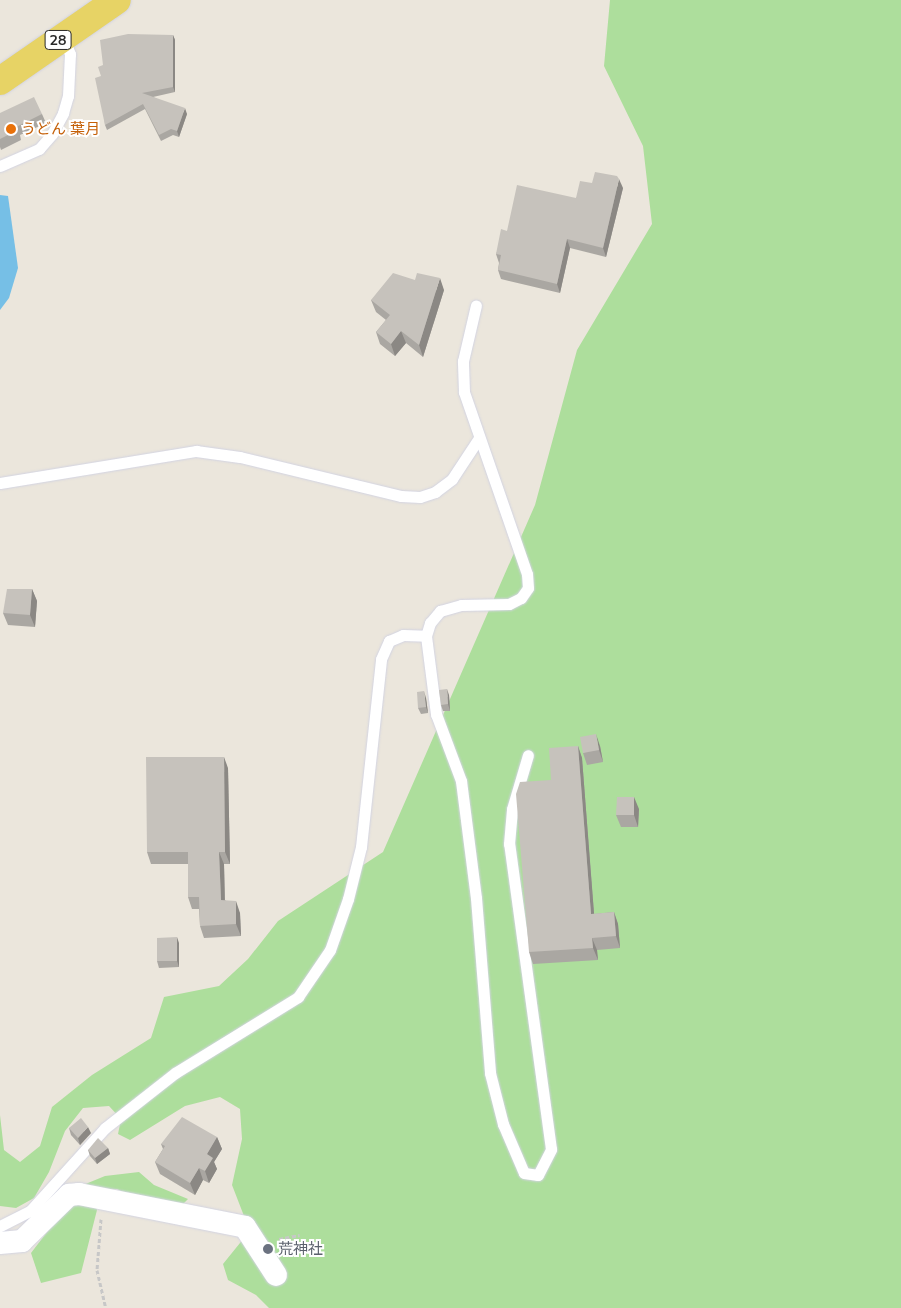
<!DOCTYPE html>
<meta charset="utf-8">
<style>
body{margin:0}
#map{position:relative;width:901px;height:1308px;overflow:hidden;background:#ebe6dc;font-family:Mulish,"Noto Sans JP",sans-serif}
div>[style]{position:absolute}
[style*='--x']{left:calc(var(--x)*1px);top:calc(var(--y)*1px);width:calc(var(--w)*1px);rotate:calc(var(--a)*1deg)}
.green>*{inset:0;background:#adde9c}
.water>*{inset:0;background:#76bfe6}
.path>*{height:3px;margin-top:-1.5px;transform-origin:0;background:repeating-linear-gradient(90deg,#c7c7c7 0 4px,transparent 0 6.5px)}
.roads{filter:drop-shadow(0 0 1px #d2d3e1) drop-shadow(0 0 1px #d2d3e1)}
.service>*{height:11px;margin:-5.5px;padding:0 5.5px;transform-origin:5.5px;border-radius:5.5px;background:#fff}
.minor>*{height:22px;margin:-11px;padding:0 11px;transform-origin:11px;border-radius:11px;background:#fff}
.primary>*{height:28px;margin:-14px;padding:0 14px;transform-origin:14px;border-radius:14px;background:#e7d365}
.wall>*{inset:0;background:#aaa7a2}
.shaded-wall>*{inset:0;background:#8b8884}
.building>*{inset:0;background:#c6c2bc}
.dots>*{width:14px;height:14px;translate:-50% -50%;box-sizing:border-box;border:2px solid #fff;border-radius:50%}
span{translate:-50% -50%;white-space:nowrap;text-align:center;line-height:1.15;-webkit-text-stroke:4px #fff;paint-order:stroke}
.shield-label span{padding:1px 4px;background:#fff;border:1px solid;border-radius:4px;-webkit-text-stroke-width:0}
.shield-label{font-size:14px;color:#292929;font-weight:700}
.food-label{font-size:15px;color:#c56008}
.left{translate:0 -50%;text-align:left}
.worship-label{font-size:15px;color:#5b616d}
</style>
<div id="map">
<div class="green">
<div style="clip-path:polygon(610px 0,901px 0,901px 1308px,269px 1308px,256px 1295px,228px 1280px,223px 1264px,244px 1238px,244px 1216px,232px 1185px,242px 1139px,240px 1109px,220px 1097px,185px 1106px,130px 1140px,118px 1134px,121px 1119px,109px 1106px,83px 1108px,65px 1131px,49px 1172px,34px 1198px,16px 1208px,0 1206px,0 1115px,4px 1150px,20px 1162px,40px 1146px,52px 1107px,92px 1075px,151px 1038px,164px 997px,219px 986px,248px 959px,278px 921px,383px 852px,535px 505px,577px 350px,652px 224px,643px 146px,604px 66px)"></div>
<div style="clip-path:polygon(139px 1172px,154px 1185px,188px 1199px,179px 1208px,143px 1201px,117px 1189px,98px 1190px,93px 1200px,97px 1210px,81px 1273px,41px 1283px,31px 1253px,83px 1185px,105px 1176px)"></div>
</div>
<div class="water">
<div style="clip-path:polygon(0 195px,8px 196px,18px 268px,9px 298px,0 310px)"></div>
</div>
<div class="path">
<div style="--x:101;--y:1219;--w:51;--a:94.5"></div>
<div style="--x:97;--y:1270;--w:39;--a:77"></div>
<div style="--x:279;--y:1239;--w:21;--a:-11"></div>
</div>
<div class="roads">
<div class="service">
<div style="--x:0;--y:166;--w:43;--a:-23.6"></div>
<div style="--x:39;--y:149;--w:20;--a:-49"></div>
<div style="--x:52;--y:134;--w:24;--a:-62"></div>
<div style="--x:63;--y:113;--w:18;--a:-74"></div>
<div style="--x:68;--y:96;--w:42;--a:-87.3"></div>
<div style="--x:70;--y:54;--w:18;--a:-112"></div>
<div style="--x:0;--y:483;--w:199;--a:-9.3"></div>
<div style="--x:196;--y:451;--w:44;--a:7.8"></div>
<div style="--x:240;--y:457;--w:166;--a:13.6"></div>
<div style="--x:401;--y:496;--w:19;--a:3"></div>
<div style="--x:420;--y:497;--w:16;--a:-18"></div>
<div style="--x:435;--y:492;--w:21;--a:-37"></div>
<div style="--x:452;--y:479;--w:49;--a:-56.6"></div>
<div style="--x:426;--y:636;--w:14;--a:-73"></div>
<div style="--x:430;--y:623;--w:16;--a:-50"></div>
<div style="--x:440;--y:611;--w:22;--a:-16"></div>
<div style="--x:461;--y:605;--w:48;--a:-1.2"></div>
<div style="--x:509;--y:604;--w:13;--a:-27"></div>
<div style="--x:521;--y:598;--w:12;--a:-55"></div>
<div style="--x:528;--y:588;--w:14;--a:-94"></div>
<div style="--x:527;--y:574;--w:193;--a:-109.1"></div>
<div style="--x:464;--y:392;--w:31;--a:-92"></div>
<div style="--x:463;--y:361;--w:57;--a:-76.9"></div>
<div style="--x:0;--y:1226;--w:34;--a:-27"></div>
<div style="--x:30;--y:1211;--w:112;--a:-47.9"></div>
<div style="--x:105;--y:1128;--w:89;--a:-38.2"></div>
<div style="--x:175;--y:1073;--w:145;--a:-31.7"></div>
<div style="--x:298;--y:997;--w:57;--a:-55.8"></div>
<div style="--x:330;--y:950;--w:54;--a:-70.6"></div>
<div style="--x:348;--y:899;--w:54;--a:-76"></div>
<div style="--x:361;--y:847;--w:189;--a:-83.9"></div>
<div style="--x:381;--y:659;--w:20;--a:-66"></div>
<div style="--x:389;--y:641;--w:15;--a:-23"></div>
<div style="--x:403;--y:635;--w:23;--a:2"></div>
<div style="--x:426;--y:636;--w:79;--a:82.7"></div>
<div style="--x:436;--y:714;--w:72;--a:69.5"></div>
<div style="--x:461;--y:781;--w:118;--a:82.7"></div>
<div style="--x:476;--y:898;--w:176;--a:85.4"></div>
<div style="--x:490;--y:1073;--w:53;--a:75.7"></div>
<div style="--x:503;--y:1124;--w:53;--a:66.8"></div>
<div style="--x:524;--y:1173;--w:14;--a:8"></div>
<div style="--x:538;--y:1175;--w:29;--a:-63"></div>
<div style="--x:551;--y:1149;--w:308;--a:-97.8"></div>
<div style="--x:509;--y:844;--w:35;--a:-85"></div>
<div style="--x:512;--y:809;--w:56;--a:-73.5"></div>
</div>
<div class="minor">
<div style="--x:0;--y:1243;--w:22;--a:-5"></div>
<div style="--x:22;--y:1241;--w:66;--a:-44.4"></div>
<div style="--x:69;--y:1195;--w:10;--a:-6"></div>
<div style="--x:79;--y:1194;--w:169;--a:11.2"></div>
<div style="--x:245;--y:1227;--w:57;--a:57.1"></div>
</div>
<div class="primary">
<div style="--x:0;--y:81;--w:142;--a:-34.7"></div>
</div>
</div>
<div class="wall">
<div style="clip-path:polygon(173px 35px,175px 40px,175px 92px,153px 97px,187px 114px,179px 137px,173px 135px,161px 141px,145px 109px,107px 130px,105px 125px,101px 76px)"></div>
<div style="clip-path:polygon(0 113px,42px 114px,46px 123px,20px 135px,21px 140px,1px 150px,0 147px)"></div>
<div style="clip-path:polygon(592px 183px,623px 188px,606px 257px,570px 248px,560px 293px,501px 279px,498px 270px,499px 263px,496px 254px,507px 231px,576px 198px)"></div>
<div style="clip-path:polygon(444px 290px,423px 357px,406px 343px,395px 356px,380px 344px,376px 332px,386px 320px,376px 312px,371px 300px)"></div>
<div style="clip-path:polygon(32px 589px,37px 601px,35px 627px,8px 625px,3px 613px)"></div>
<div style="clip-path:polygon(449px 695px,450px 711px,443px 711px,441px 705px)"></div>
<div style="clip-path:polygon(426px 698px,428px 713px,421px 714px,418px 708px)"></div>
<div style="clip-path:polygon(578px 746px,582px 758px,594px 914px,614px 912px,618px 924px,620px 948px,597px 950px,598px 960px,533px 964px,529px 952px,551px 780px)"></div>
<div style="clip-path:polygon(600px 746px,603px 762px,587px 765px,583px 753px)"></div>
<div style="clip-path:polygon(228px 768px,230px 864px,224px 864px,225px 900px,240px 913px,241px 936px,204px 938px,200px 926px,199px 909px,192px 909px,188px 897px,188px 864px,151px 864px,147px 852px)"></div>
<div style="clip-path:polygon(639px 809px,638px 827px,621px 827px,616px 815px)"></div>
<div style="clip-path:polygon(179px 943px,179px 967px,159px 968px,157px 961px)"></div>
<div style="clip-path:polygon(69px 1128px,91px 1133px,80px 1145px,71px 1135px)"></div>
<div style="clip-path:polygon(217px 1137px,222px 1149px,214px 1162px,217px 1169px,209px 1183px,203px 1180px,195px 1195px,160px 1174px,155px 1162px,163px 1149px,161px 1144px)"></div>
<div style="clip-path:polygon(108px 1148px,110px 1154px,97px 1164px,90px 1156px,88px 1150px)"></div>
</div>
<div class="shaded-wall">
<div style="clip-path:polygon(173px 35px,175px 40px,175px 92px,173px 87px)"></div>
<div style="clip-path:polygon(185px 108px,187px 114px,179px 137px,177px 131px)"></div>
<div style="clip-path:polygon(619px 179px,623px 188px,606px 257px,603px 248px)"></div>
<div style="clip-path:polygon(567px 239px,570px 248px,560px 293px,557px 284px)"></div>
<div style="clip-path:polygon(440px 278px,444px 290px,423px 357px,419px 345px)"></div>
<div style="clip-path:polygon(401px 331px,406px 343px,395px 356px,391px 344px)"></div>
<div style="clip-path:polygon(32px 589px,37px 601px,35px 627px,30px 615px)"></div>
<div style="clip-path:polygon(447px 689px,449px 695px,450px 711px,448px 704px)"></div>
<div style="clip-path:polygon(424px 691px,426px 698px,428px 713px,426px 707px)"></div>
<div style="clip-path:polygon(596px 734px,600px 746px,603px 762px,599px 750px)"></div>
<div style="clip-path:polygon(578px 746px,582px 758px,595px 926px,591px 914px)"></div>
<div style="clip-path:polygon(224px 757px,228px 768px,230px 864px,225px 852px)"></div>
<div style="clip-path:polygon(634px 797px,639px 809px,638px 827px,634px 815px)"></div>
<div style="clip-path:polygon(219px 852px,224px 864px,225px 911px,221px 900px)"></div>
<div style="clip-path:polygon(236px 901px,240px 913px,241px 936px,236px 924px)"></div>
<div style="clip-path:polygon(614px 912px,618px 924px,620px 948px,616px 936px)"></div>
<div style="clip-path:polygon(177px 937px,179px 943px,179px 967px,177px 961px)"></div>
<div style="clip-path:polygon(592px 938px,597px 950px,598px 960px,593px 948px)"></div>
<div style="clip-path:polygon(88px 1127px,91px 1133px,80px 1145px,78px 1138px)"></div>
<div style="clip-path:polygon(217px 1137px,222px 1149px,214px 1162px,217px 1169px,209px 1183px,205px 1171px,207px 1154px)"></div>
<div style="clip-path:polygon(108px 1148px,110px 1154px,97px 1164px,95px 1158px)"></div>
<div style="clip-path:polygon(199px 1168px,203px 1180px,195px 1195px,190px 1183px)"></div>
</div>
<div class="building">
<div style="clip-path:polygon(128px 34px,173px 35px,173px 87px,142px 93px,185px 108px,177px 131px,171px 129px,159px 135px,143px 104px,105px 125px,95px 78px,101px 76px,98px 67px,103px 65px,100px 40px)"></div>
<div style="clip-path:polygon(34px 97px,42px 114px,16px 127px,18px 130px,0 139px,0 113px)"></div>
<div style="clip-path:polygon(595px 172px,617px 176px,619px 179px,603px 248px,567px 239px,557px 284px,498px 270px,501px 255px,496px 254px,501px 229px,507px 231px,517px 185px,576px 198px,580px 181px,592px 183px)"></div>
<div style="clip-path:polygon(393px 273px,415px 280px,417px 273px,440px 278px,419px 345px,401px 331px,391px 344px,376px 332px,390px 315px,371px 300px)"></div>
<div style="clip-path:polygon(7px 589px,32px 589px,30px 615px,3px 613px)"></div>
<div style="clip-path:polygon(447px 689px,448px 704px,441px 705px,439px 690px)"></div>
<div style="clip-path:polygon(424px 691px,426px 707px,418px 708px,417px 692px)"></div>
<div style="clip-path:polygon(596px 734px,599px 750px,583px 753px,580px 737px)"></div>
<div style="clip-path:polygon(578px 746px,591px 914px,614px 912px,616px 936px,592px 938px,593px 948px,529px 952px,516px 794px,520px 782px,551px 780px,549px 748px)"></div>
<div style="clip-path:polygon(146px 757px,224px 757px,225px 852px,219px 852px,221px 900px,236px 901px,236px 924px,200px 926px,199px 897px,188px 897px,188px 852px,147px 852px)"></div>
<div style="clip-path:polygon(617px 797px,634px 797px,634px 815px,616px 815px)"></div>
<div style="clip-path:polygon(177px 937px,177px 961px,157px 961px,157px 938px)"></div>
<div style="clip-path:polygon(182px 1117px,217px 1137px,207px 1154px,213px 1158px,205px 1171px,199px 1168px,190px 1183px,155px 1162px,165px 1146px,161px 1144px)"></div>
<div style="clip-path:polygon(81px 1118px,88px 1127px,78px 1138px,69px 1128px)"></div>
<div style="clip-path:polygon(98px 1138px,108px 1148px,95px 1158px,88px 1150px)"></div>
</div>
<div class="dots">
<div style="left:11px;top:129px;background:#e8710a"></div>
<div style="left:268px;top:1249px;background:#6b7280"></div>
</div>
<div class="shield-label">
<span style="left:58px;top:40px">28</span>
</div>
<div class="food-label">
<span class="left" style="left:21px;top:129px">うどん 葉月</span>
</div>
<div class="worship-label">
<span class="left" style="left:278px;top:1249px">荒神社</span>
</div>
</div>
